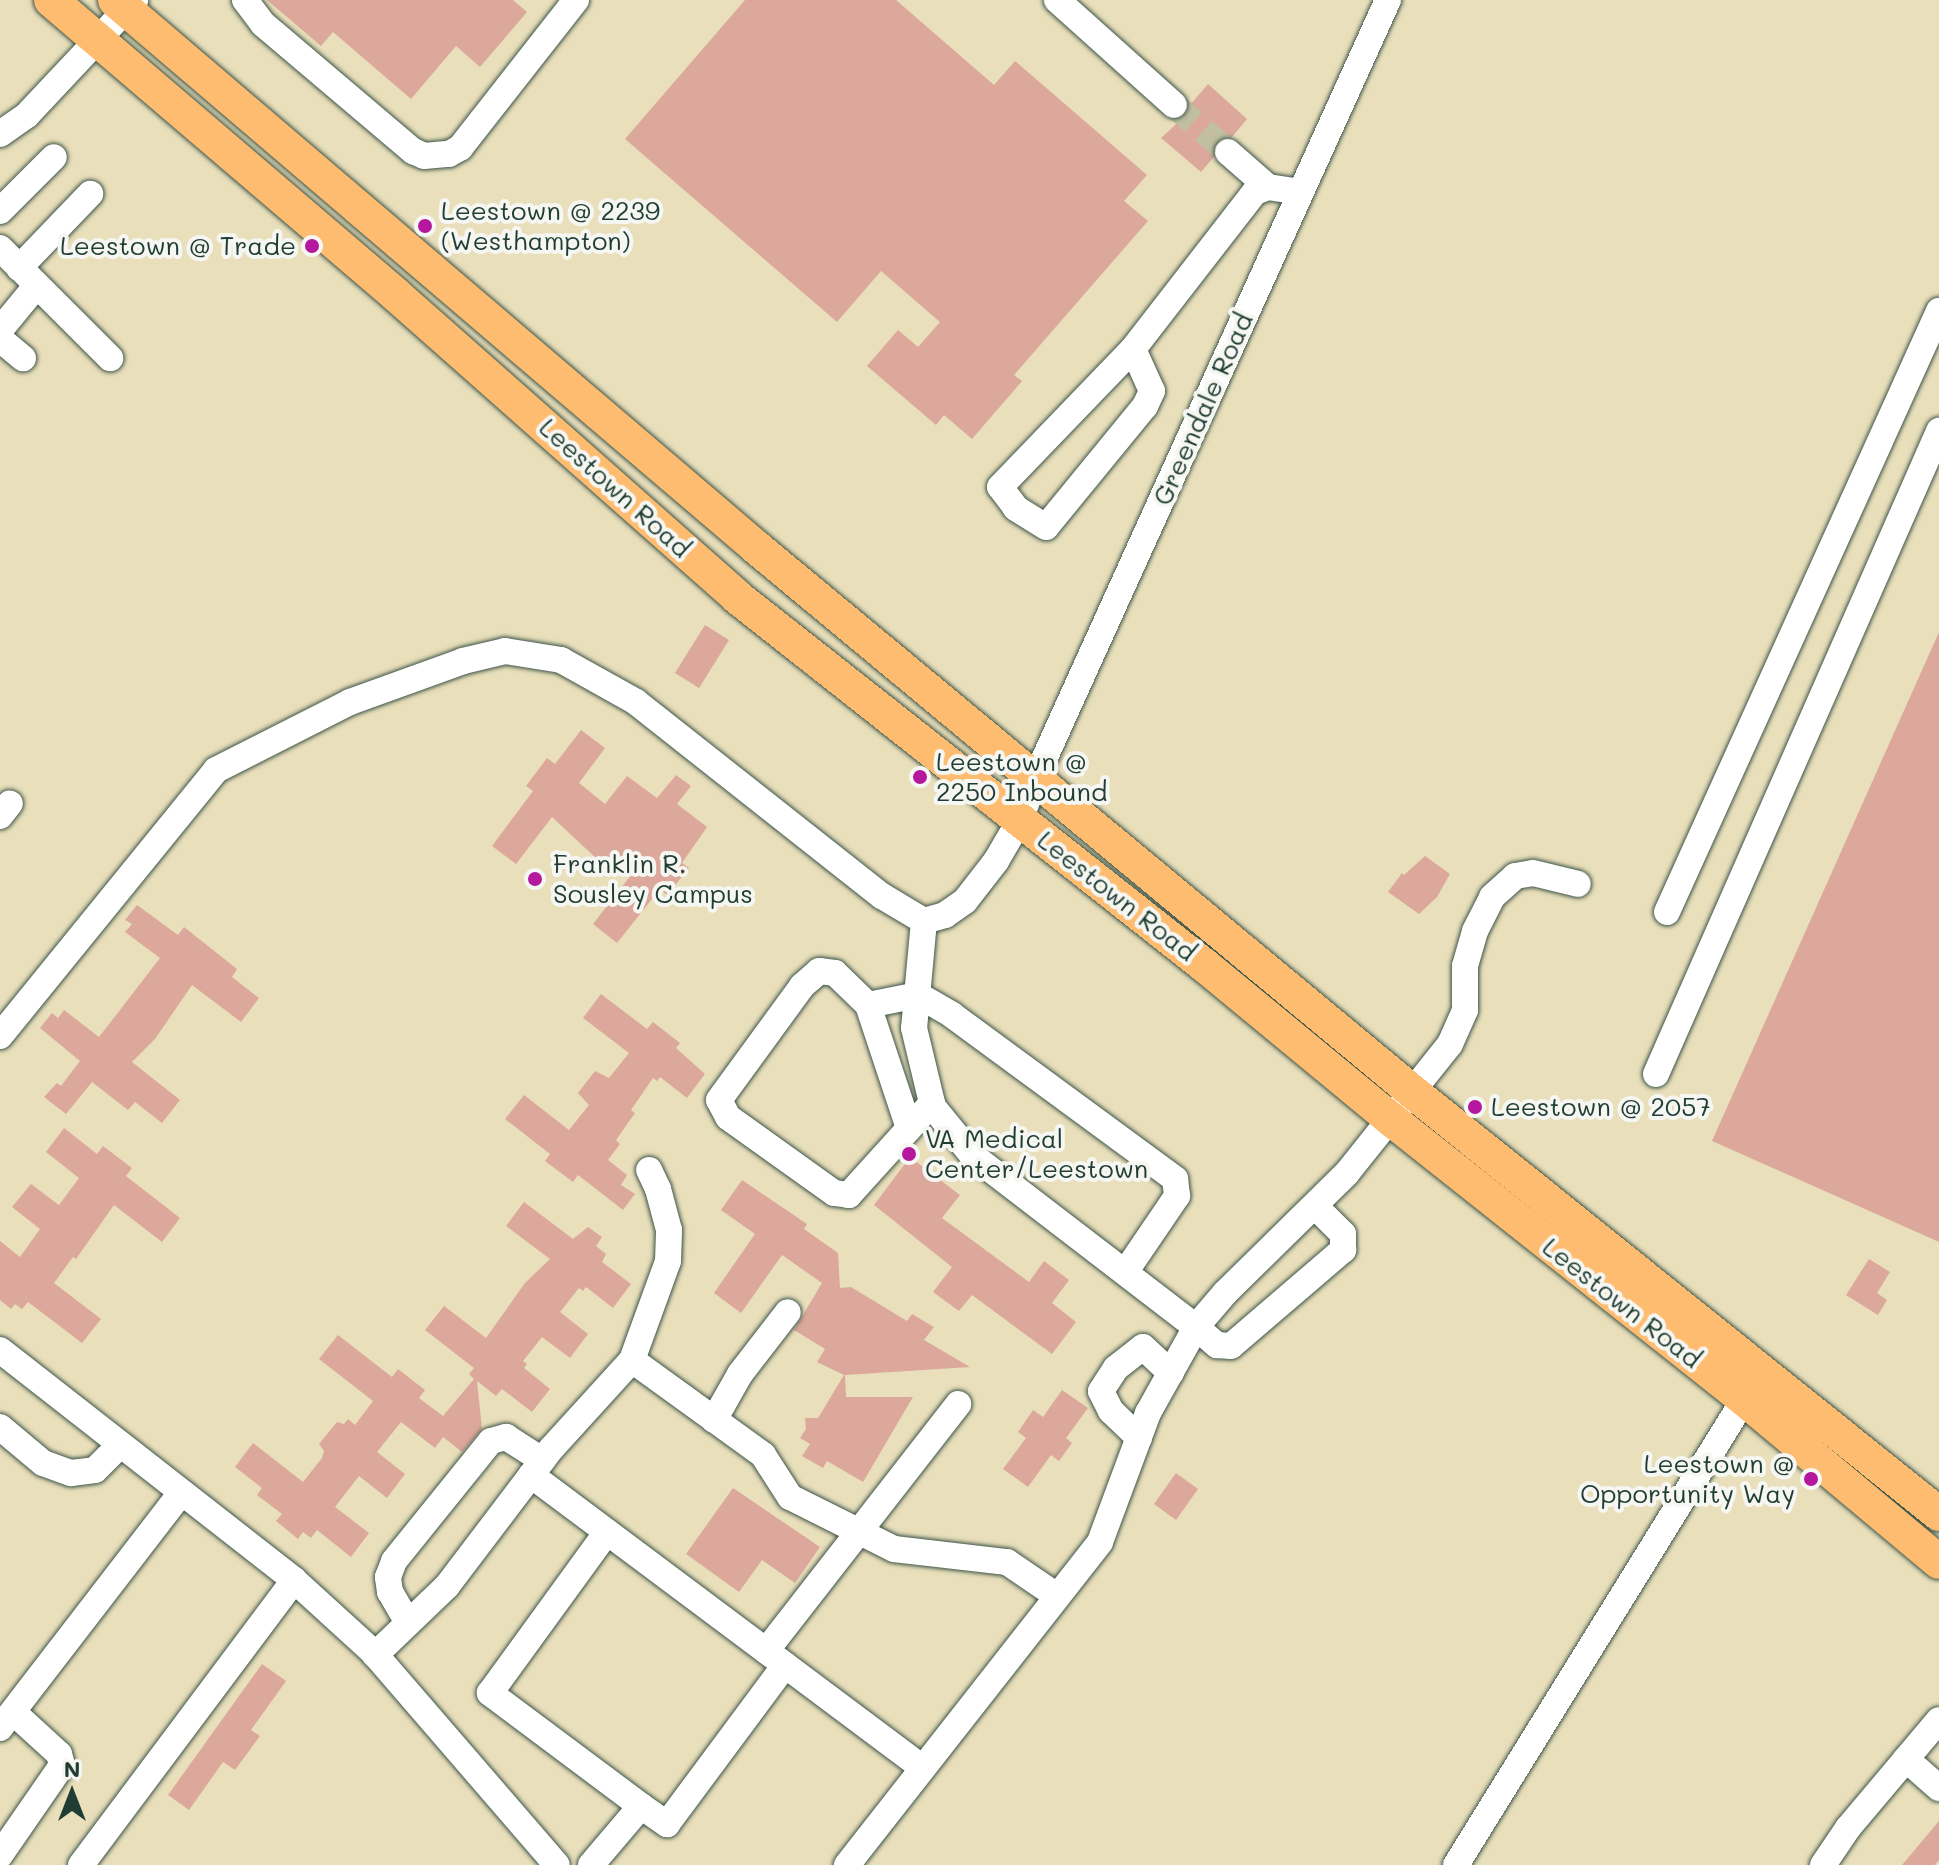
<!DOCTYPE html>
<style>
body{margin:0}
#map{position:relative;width:1939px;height:1865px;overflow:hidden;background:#e9dfbb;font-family:Mali,sans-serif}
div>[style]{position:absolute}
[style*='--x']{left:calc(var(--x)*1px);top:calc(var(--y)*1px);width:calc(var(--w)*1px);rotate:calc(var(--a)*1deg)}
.building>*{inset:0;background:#dca89b}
.minor-tunnel>*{height:26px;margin-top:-13px;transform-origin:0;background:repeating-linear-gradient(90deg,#c1bfa0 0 26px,transparent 0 39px)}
.roads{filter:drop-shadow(0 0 2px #3d5548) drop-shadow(0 0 2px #3d5548)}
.minor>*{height:26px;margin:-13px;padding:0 13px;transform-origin:13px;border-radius:13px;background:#fff}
.major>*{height:34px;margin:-17px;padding:0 17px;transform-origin:17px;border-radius:17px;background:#febc70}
.dots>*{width:22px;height:22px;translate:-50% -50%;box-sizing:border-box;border:4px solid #f6f6f2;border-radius:50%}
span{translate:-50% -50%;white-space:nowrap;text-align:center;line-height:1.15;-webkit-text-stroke:8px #f6f6f2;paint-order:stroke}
.poi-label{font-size:26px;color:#1f3d34}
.left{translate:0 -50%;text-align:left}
.right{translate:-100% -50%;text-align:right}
.street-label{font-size:26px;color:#1f3d34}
.north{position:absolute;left:32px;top:1753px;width:80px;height:80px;-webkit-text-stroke:6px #f6f6f2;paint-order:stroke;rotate:0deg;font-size:22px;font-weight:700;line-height:32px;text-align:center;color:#1f3d34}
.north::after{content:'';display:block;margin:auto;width:28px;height:36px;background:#1f3d34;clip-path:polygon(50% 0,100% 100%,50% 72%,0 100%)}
</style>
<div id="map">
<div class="building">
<div style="clip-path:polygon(267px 0,513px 0,527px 12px,480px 67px,456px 46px,411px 99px,333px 32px,321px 46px)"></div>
<div style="clip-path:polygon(745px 0,896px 0,994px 85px,1015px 61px,1147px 175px,1124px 201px,1148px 221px,1014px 375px,1022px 381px,972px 439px,944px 415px,936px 425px,867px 366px,898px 330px,918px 347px,940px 322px,881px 271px,837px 322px,625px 139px)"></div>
<div style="clip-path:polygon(1208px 84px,1247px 119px,1232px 137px,1217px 141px,1213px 158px,1201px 172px,1161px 138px,1186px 115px,1190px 105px)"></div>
<div style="clip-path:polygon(705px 625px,729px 640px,699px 688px,675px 673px)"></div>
<div style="clip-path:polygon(1939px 632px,1939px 1242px,1712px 1141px)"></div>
<div style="clip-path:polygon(581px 730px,605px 748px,579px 783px,605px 804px,627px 776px,657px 798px,676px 775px,691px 786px,677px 804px,707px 827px,682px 863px,689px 868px,667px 895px,660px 889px,617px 943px,593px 924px,631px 875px,604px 858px,598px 860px,552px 817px,516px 864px,492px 846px,533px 791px,526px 786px,547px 758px,555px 764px)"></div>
<div style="clip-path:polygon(1425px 856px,1450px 874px,1437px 897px,1419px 914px,1388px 892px,1402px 873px,1404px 875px)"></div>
<div style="clip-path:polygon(137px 905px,178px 935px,184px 927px,237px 969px,232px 977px,259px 998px,241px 1022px,192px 985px,155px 1039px,132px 1062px,180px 1100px,162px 1123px,135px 1102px,128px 1110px,92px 1082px,66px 1114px,44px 1097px,57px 1083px,61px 1086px,80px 1061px,40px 1028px,52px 1013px,58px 1018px,64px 1010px,99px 1037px,120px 1010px,160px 958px,125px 932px,132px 924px,125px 920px)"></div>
<div style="clip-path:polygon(601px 994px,647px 1029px,653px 1022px,680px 1043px,676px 1048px,705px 1074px,687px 1098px,660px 1077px,657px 1081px,653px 1078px,631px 1110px,635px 1113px,616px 1140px,620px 1144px,608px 1160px,627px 1175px,621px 1185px,635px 1194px,623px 1210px,578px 1175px,573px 1182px,545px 1161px,550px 1154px,505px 1119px,524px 1095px,569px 1130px,589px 1105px,578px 1093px,595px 1071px,609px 1078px,629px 1053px,583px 1018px)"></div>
<div style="clip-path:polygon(64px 1128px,97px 1154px,103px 1146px,132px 1168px,126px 1176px,180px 1218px,162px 1242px,114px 1205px,76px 1259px,73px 1257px,54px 1283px,101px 1319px,82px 1343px,28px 1302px,22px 1309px,15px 1304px,11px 1309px,0 1300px,0 1241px,20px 1257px,40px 1229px,12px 1207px,31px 1184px,59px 1205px,79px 1178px,46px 1152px)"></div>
<div style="clip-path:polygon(910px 1157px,960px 1195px,942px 1218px,1029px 1282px,1044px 1261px,1069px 1280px,1052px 1303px,1076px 1322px,1052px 1354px,972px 1295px,959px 1311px,933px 1292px,952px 1267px,874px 1205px)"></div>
<div style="clip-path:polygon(742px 1180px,807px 1224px,804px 1229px,838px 1253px,840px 1288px,851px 1287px,907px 1321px,912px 1314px,934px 1327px,924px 1340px,970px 1367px,845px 1375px,846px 1397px,913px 1397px,863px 1482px,827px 1461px,823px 1468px,802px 1456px,810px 1444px,800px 1438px,806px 1429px,805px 1418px,818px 1418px,844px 1375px,817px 1362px,825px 1349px,794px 1330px,822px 1283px,782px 1255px,741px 1313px,714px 1293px,755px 1234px,721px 1210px)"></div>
<div style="clip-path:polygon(524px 1202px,573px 1239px,588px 1227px,602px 1237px,596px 1246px,606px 1254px,602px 1262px,631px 1284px,613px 1308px,586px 1287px,583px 1291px,579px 1288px,560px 1312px,588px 1334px,570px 1358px,542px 1337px,523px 1361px,527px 1364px,524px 1368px,550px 1389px,532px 1412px,502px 1389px,496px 1396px,477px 1381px,482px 1429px,462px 1452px,443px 1437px,435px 1448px,401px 1422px,377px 1452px,405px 1474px,387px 1498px,359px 1476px,335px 1507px,369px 1533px,351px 1557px,317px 1530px,311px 1538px,303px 1532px,298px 1539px,276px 1521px,282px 1514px,257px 1495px,262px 1488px,235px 1467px,253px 1443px,303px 1482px,322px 1458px,324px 1451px,319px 1444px,337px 1422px,344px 1424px,348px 1419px,355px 1425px,373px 1401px,319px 1359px,338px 1335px,392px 1377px,398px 1369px,425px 1390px,419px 1398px,443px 1416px,474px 1379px,469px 1374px,474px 1368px,425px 1330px,444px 1306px,486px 1338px,525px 1283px,550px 1259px,506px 1226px)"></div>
<div style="clip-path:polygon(1869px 1259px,1890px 1272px,1877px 1293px,1887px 1300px,1878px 1315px,1846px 1295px)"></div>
<div style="clip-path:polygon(1062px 1390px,1088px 1408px,1066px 1438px,1072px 1443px,1059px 1461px,1051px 1455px,1028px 1487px,1003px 1469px,1026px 1438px,1018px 1432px,1033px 1410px,1043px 1417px)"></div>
<div style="clip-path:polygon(1176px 1473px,1198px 1489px,1176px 1520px,1154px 1504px)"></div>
<div style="clip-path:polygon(733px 1488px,820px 1547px,795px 1583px,762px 1560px,739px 1592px,686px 1554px)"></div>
<div style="clip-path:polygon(262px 1664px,286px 1681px,251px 1730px,260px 1736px,235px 1770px,223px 1762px,189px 1810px,168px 1795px)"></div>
<div style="clip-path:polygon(1939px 1821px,1939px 1860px,1935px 1865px,1902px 1865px)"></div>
</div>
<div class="minor-tunnel">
<div style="--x:1174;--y:105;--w:72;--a:41"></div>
</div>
<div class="roads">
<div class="minor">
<div style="--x:245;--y:0;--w:30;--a:53"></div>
<div style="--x:263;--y:24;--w:197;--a:40.3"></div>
<div style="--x:413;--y:151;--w:12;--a:24"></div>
<div style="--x:424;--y:156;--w:25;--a:-5"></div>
<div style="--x:449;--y:154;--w:13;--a:-29"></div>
<div style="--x:460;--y:148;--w:188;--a:-51.9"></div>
<div style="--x:1057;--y:0;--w:157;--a:41.9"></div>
<div style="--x:0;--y:134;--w:33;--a:-35"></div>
<div style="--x:27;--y:115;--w:158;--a:-46.8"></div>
<div style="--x:1228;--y:152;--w:53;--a:41.2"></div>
<div style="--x:0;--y:211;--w:76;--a:-45"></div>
<div style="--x:0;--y:248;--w:156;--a:45"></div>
<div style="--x:19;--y:268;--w:103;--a:-46.2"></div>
<div style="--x:0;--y:330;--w:58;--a:-50.6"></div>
<div style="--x:0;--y:339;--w:30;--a:40"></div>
<div style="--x:1133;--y:349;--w:46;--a:65.7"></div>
<div style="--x:1152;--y:391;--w:17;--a:115"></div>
<div style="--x:1145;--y:406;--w:156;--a:129.3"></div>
<div style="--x:1046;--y:527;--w:36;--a:-148"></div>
<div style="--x:1016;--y:508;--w:26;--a:-127"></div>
<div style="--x:1000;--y:487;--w:192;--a:-46.1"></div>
<div style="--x:1133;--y:349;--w:199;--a:-52.2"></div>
<div style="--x:1255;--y:192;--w:14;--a:-21"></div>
<div style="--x:1268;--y:187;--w:33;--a:9"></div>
<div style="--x:0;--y:816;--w:16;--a:-52"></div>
<div style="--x:1667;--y:912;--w:660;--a:-65.65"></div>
<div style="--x:924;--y:921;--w:107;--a:95.3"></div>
<div style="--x:914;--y:1028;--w:81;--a:76.5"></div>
<div style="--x:933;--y:1107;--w:63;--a:50.8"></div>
<div style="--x:973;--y:1156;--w:281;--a:37.5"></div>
<div style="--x:1196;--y:1327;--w:45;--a:-49.5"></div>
<div style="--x:1225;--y:1293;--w:171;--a:-44.5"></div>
<div style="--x:1347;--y:1173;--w:165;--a:-51.4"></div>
<div style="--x:1450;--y:1044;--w:37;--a:-66"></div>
<div style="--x:1465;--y:1010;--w:44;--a:-90"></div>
<div style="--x:1465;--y:966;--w:36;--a:-74"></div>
<div style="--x:1475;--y:931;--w:38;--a:-63"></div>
<div style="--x:1492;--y:897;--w:31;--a:-42"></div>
<div style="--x:1515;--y:876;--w:18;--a:-9"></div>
<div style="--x:1533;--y:873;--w:46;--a:13.7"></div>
<div style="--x:868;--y:1005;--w:130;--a:71.6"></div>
<div style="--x:0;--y:1036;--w:343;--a:-50.9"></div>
<div style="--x:216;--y:770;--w:150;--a:-26.9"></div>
<div style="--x:350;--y:702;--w:120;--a:-19.9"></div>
<div style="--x:463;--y:661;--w:43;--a:-13.4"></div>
<div style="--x:505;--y:651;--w:57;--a:9.1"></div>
<div style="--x:561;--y:660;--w:86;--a:29.2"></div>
<div style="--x:636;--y:702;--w:313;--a:38.3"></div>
<div style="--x:882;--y:896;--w:49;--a:30.8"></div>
<div style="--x:924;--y:921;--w:22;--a:-16"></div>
<div style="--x:945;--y:915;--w:24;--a:-35"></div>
<div style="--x:965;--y:901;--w:51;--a:-52.2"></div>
<div style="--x:996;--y:861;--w:48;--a:-59.7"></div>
<div style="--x:1020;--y:820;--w:46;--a:-69.6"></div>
<div style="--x:1036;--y:777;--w:853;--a:-65.63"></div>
<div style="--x:1656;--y:1074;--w:703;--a:-66.24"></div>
<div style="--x:932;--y:1103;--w:124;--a:132.1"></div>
<div style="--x:849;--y:1195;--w:15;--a:-172"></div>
<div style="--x:834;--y:1193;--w:130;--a:-144.4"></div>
<div style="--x:728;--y:1117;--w:19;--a:-118"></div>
<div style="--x:719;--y:1100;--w:141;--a:-53.9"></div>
<div style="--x:802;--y:986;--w:23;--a:-41"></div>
<div style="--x:819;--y:971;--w:16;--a:7"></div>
<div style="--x:835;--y:973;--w:46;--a:44.1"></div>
<div style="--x:868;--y:1005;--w:51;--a:-11.3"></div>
<div style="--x:918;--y:995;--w:39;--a:30"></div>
<div style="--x:952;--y:1015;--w:277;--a:36.3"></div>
<div style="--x:1175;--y:1179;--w:17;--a:83"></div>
<div style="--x:1177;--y:1196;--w:91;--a:124.2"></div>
<div style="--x:0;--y:1350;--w:373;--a:38"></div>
<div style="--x:294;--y:1580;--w:107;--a:42.3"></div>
<div style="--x:373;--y:1652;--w:281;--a:49.2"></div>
<div style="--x:632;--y:1360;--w:162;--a:35.9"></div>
<div style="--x:763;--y:1455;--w:50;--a:57.3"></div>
<div style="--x:790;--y:1497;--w:116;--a:26.6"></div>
<div style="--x:894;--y:1549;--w:114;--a:6.6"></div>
<div style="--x:1007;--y:1562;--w:60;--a:34.2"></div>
<div style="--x:714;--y:1420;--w:53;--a:-60.5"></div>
<div style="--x:740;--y:1374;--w:78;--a:-52.3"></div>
<div style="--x:0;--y:1427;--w:56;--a:39.9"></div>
<div style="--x:43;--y:1463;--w:30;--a:20"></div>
<div style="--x:71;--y:1473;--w:24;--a:-7"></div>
<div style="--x:95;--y:1470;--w:34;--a:-45"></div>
<div style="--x:1139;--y:1438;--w:39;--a:-136"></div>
<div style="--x:1111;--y:1411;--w:22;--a:-117"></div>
<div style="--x:1101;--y:1391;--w:27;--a:-57"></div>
<div style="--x:1116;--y:1368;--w:34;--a:-38"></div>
<div style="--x:1143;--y:1347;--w:38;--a:43"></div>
<div style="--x:531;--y:1475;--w:489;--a:36.8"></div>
<div style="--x:408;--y:1623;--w:36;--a:-120"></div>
<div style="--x:390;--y:1592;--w:15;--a:-98"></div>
<div style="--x:388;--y:1577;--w:17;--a:-69"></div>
<div style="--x:394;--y:1561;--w:154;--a:-51.1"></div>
<div style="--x:491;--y:1441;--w:16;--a:-15"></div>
<div style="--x:506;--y:1437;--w:43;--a:32.6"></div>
<div style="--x:766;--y:1651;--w:313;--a:-52.1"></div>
<div style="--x:375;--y:1655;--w:100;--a:-43.8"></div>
<div style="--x:447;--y:1586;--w:172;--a:-52.8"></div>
<div style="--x:551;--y:1449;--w:120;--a:-47.7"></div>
<div style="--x:632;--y:1360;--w:105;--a:-70"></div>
<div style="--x:668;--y:1261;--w:31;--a:-88"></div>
<div style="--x:669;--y:1230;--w:42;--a:-105"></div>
<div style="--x:658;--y:1189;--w:21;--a:-115"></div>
<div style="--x:0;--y:1728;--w:295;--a:-52.4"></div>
<div style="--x:1906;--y:1759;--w:44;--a:41.3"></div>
<div style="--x:641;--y:1806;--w:32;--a:35"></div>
<div style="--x:667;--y:1824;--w:198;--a:-53.4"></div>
<div style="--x:0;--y:1855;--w:109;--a:-55.4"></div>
<div style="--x:62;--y:1765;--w:11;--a:-105"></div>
<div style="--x:59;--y:1754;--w:62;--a:-137.6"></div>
<div style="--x:81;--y:1865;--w:356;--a:-53.2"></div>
<div style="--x:591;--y:1865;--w:77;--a:-49.7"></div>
<div style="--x:641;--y:1806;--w:189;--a:-143.2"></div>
<div style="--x:490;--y:1693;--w:199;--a:-54"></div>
<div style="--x:847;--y:1865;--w:410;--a:-51.9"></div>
<div style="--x:1100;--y:1542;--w:138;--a:-69.6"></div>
<div style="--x:1148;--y:1413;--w:98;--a:-60.8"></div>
<div style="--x:1196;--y:1327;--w:28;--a:41"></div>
<div style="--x:1217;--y:1345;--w:14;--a:4"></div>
<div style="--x:1231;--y:1346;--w:148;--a:-40.6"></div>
<div style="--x:1343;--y:1250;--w:16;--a:-90"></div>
<div style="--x:1343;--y:1234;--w:40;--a:-135"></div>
<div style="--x:1456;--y:1865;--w:564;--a:-58.25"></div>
<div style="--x:1823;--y:1865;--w:45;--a:-56"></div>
<div style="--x:1848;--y:1828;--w:141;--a:-49.9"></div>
</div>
<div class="major">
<div style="--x:51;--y:0;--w:453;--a:40.5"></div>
<div style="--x:395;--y:294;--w:457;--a:41.5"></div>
<div style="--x:737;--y:597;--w:595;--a:38.24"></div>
<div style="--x:1204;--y:965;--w:244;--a:39.5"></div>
<div style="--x:1392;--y:1120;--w:463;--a:38.4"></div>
<div style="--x:1755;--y:1408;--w:240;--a:39.9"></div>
<div style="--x:115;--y:0;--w:844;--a:40.48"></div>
<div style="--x:757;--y:548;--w:854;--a:39.68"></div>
<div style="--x:1414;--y:1093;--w:673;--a:38.73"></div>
</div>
</div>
<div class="dots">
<div style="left:425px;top:226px;background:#b5179e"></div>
<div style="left:312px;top:246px;background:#b5179e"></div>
<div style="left:920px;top:777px;background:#b5179e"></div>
<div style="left:535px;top:879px;background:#b5179e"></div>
<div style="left:1475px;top:1107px;background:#b5179e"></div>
<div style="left:909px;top:1154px;background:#b5179e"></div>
<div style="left:1811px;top:1479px;background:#b5179e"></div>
</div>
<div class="poi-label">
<span class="left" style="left:441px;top:226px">Leestown @ 2239<br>(Westhampton)</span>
<span class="right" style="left:296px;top:246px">Leestown @ Trade</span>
<span class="left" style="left:936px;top:777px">Leestown @<br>2250 Inbound</span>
<span class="left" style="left:553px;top:879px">Franklin R.<br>Sousley Campus</span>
<span class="left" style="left:1491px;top:1107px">Leestown @ 2057</span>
<span class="left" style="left:925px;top:1154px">VA Medical<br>Center/Leestown</span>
<span class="right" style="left:1795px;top:1479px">Leestown @<br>Opportunity Way</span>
</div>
<div class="street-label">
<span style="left:1203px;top:409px;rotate:-66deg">Greendale Road</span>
<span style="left:615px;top:488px;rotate:42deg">Leestown Road</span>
<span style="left:1117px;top:896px;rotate:38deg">Leestown Road</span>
<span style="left:1622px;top:1303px;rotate:38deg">Leestown Road</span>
</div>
<div class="north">N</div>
</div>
